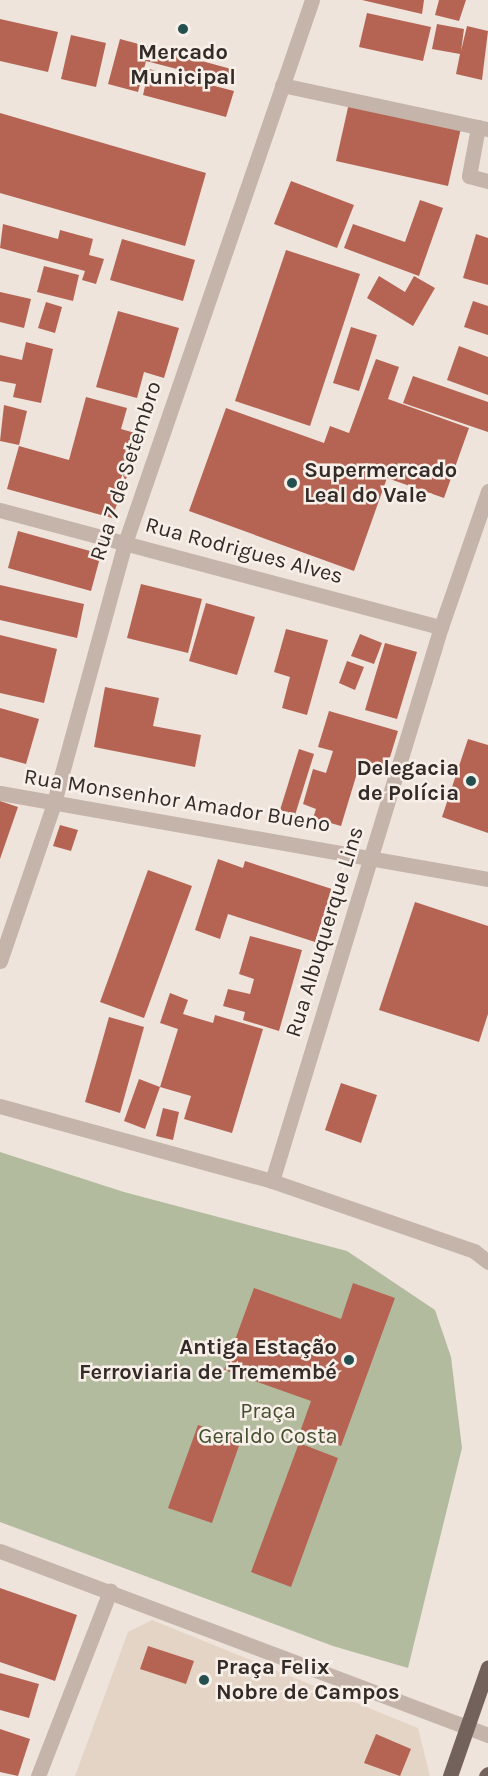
<!DOCTYPE html>
<meta charset="utf-8">
<style>
body{margin:0}
#map{position:relative;width:488px;height:1776px;overflow:hidden;background:#eee4dc;font-family:Karla,sans-serif}
div>[style]{position:absolute}
[style*='--x']{left:calc(var(--x)*1px);top:calc(var(--y)*1px);width:calc(var(--w)*1px);rotate:calc(var(--a)*1deg)}
.green>*{inset:0;background:#b3bb9e}
.plaza>*{inset:0;background:#e4d4c5}
.building>*{inset:0;background:#b56453}
.minor>*{height:15px;margin:-7.5px;padding:0 7.5px;transform-origin:7.5px;border-radius:7.5px;background:#c5b4aa}
.major>*{height:15px;margin:-7.5px;padding:0 7.5px;transform-origin:7.5px;border-radius:7.5px;background:#73625b}
.dots>*{width:16px;height:16px;translate:-50% -50%;box-sizing:border-box;border:3px solid #f7efe8;border-radius:50%}
span{translate:-50% -50%;white-space:nowrap;text-align:center;line-height:1.15;-webkit-text-stroke:5px #f7efe8;paint-order:stroke}
.poi-label{font-size:22px;color:#332b28;font-weight:700}
.left{translate:0 -50%;text-align:left}
.right{translate:-100% -50%;text-align:right}
.street-label{font-size:22px;color:#332b28}
.park-label{font-size:22px;color:#454e2f}
</style>
<div id="map">
<div class="green">
<div style="clip-path:polygon(0 1152px,124px 1192px,347px 1251px,435px 1310px,451px 1357px,462px 1448px,408px 1668px,333px 1646px,0 1522px)"></div>
</div>
<div class="plaza">
<div style="clip-path:polygon(152px 1620px,418px 1728px,430px 1776px,75px 1776px,128px 1632px)"></div>
</div>
<div class="building">
<div style="clip-path:polygon(362px 0,424px 0,422px 14px)"></div>
<div style="clip-path:polygon(439px 0,466px 0,459px 21px,435px 15px)"></div>
<div style="clip-path:polygon(367px 13px,431px 27px,423px 61px,359px 47px)"></div>
<div style="clip-path:polygon(0 19px,58px 32px,48px 72px,0 61px)"></div>
<div style="clip-path:polygon(437px 24px,464px 29px,461px 51px,467px 26px,488px 31px,482px 80px,456px 74px,460px 54px,432px 49px)"></div>
<div style="clip-path:polygon(71px 35px,106px 43px,96px 87px,61px 79px)"></div>
<div style="clip-path:polygon(120px 39px,235px 70px,231px 83px,146px 61px,138px 92px,108px 84px)"></div>
<div style="clip-path:polygon(149px 69px,234px 91px,226px 117px,143px 95px)"></div>
<div style="clip-path:polygon(349px 103px,461px 128px,448px 186px,336px 161px)"></div>
<div style="clip-path:polygon(0 113px,206px 173px,185px 246px,0 193px)"></div>
<div style="clip-path:polygon(291px 181px,354px 205px,337px 248px,274px 224px)"></div>
<div style="clip-path:polygon(420px 200px,443px 208px,419px 276px,344px 248px,353px 224px,405px 242px)"></div>
<div style="clip-path:polygon(3px 224px,58px 239px,60px 230px,93px 239px,89px 255px,104px 259px,96px 284px,82px 280px,85px 271px,0 248px)"></div>
<div style="clip-path:polygon(476px 234px,488px 238px,488px 285px,463px 278px)"></div>
<div style="clip-path:polygon(122px 239px,195px 260px,183px 301px,110px 280px)"></div>
<div style="clip-path:polygon(286px 250px,360px 274px,310px 426px,235px 401px)"></div>
<div style="clip-path:polygon(44px 266px,79px 275px,73px 301px,37px 292px)"></div>
<div style="clip-path:polygon(379px 276px,405px 292px,414px 276px,435px 288px,413px 326px,367px 298px)"></div>
<div style="clip-path:polygon(0 292px,31px 299px,24px 328px,0 322px)"></div>
<div style="clip-path:polygon(473px 301px,488px 306px,488px 335px,464px 327px)"></div>
<div style="clip-path:polygon(46px 302px,62px 307px,55px 333px,38px 328px)"></div>
<div style="clip-path:polygon(118px 311px,179px 328px,164px 378px,144px 372px,137px 398px,96px 387px)"></div>
<div style="clip-path:polygon(351px 327px,377px 335px,359px 391px,333px 383px)"></div>
<div style="clip-path:polygon(26px 342px,53px 349px,41px 403px,13px 397px,16px 384px,0 381px,0 355px,22px 360px)"></div>
<div style="clip-path:polygon(459px 346px,488px 357px,488px 395px,447px 380px)"></div>
<div style="clip-path:polygon(376px 359px,399px 367px,388px 399px,469px 428px,444px 498px,387px 478px,354px 571px,189px 511px,226px 408px,324px 443px,330px 426px,349px 433px)"></div>
<div style="clip-path:polygon(413px 376px,488px 402px,488px 432px,403px 403px)"></div>
<div style="clip-path:polygon(86px 397px,127px 408px,121px 429px,142px 435px,112px 518px,7px 489px,19px 446px,69px 460px)"></div>
<div style="clip-path:polygon(4px 405px,27px 411px,19px 445px,0 441px)"></div>
<div style="clip-path:polygon(18px 531px,101px 554px,91px 591px,8px 568px)"></div>
<div style="clip-path:polygon(141px 584px,202px 599px,188px 653px,127px 638px)"></div>
<div style="clip-path:polygon(0 585px,84px 604px,77px 638px,0 620px)"></div>
<div style="clip-path:polygon(206px 603px,255px 617px,237px 675px,189px 661px)"></div>
<div style="clip-path:polygon(286px 629px,328px 640px,307px 715px,282px 708px,290px 677px,274px 672px)"></div>
<div style="clip-path:polygon(360px 634px,382px 643px,374px 664px,351px 656px)"></div>
<div style="clip-path:polygon(0 635px,57px 649px,44px 703px,0 693px)"></div>
<div style="clip-path:polygon(385px 643px,417px 652px,397px 719px,365px 710px)"></div>
<div style="clip-path:polygon(347px 661px,364px 667px,355px 690px,339px 683px)"></div>
<div style="clip-path:polygon(105px 687px,159px 698px,153px 726px,201px 735px,195px 767px,94px 747px)"></div>
<div style="clip-path:polygon(0 708px,39px 719px,26px 764px,0 757px)"></div>
<div style="clip-path:polygon(329px 711px,398px 731px,387px 767px,361px 760px,341px 826px,313px 818px,316px 809px,303px 804px,313px 769px,326px 773px,333px 751px,318px 747px)"></div>
<div style="clip-path:polygon(468px 739px,488px 745px,488px 833px,442px 817px)"></div>
<div style="clip-path:polygon(299px 749px,314px 754px,295px 815px,280px 810px)"></div>
<div style="clip-path:polygon(0 801px,18px 807px,0 859px)"></div>
<div style="clip-path:polygon(60px 825px,78px 830px,71px 851px,53px 846px)"></div>
<div style="clip-path:polygon(218px 859px,243px 868px,245px 861px,332px 889px,315px 942px,228px 914px,220px 939px,195px 930px)"></div>
<div style="clip-path:polygon(148px 870px,192px 886px,144px 1018px,100px 1002px)"></div>
<div style="clip-path:polygon(415px 902px,488px 926px,488px 1014px,479px 1042px,379px 1010px)"></div>
<div style="clip-path:polygon(250px 936px,302px 950px,279px 1031px,243px 1020px,245px 1012px,223px 1006px,228px 989px,250px 994px,254px 979px,239px 974px)"></div>
<div style="clip-path:polygon(170px 993px,188px 1000px,183px 1014px,213px 1023px,215px 1015px,263px 1029px,232px 1133px,184px 1119px,191px 1096px,160px 1087px,178px 1029px,160px 1023px)"></div>
<div style="clip-path:polygon(109px 1017px,144px 1027px,120px 1113px,85px 1102px)"></div>
<div style="clip-path:polygon(139px 1079px,160px 1087px,145px 1129px,124px 1121px)"></div>
<div style="clip-path:polygon(341px 1083px,377px 1095px,361px 1143px,325px 1130px)"></div>
<div style="clip-path:polygon(163px 1108px,179px 1112px,173px 1140px,156px 1136px)"></div>
<div style="clip-path:polygon(353px 1283px,395px 1298px,341px 1446px,300px 1432px,311px 1401px,224px 1370px,254px 1288px,341px 1319px)"></div>
<div style="clip-path:polygon(198px 1425px,241px 1440px,212px 1523px,168px 1508px)"></div>
<div style="clip-path:polygon(299px 1443px,338px 1458px,291px 1587px,251px 1572px)"></div>
<div style="clip-path:polygon(0 1588px,77px 1615px,55px 1681px,0 1662px)"></div>
<div style="clip-path:polygon(148px 1646px,194px 1661px,186px 1684px,140px 1669px)"></div>
<div style="clip-path:polygon(0 1673px,39px 1684px,29px 1718px,0 1710px)"></div>
<div style="clip-path:polygon(0 1729px,30px 1739px,18px 1776px,0 1772px)"></div>
<div style="clip-path:polygon(376px 1734px,411px 1749px,400px 1776px,364px 1763px)"></div>
</div>
<div class="minor">
<div style="--x:282;--y:85;--w:211;--a:12.1"></div>
<div style="--x:478;--y:127;--w:50;--a:100.4"></div>
<div style="--x:469;--y:176;--w:20;--a:15"></div>
<div style="--x:0;--y:510;--w:456;--a:14.9"></div>
<div style="--x:0;--y:793;--w:496;--a:10"></div>
<div style="--x:0;--y:961;--w:164;--a:-71.1"></div>
<div style="--x:53;--y:806;--w:273;--a:-74.7"></div>
<div style="--x:125;--y:543;--w:574;--a:-71"></div>
<div style="--x:0;--y:1106;--w:282;--a:15.4"></div>
<div style="--x:272;--y:1181;--w:214;--a:19.1"></div>
<div style="--x:474;--y:1251;--w:18;--a:38"></div>
<div style="--x:272;--y:1181;--w:579;--a:-73.04"></div>
<div style="--x:441;--y:627;--w:144;--a:-70.9"></div>
<div style="--x:0;--y:1551;--w:522;--a:20.66"></div>
<div style="--x:38;--y:1776;--w:199;--a:-68.7"></div>
</div>
<div class="major">
<div style="--x:450;--y:1776;--w:115;--a:-70.8"></div>
<div style="--x:486;--y:1776;--w:3;--a:-45"></div>
</div>
<div class="dots">
<div style="left:183px;top:29px;background:#234f4f"></div>
<div style="left:292px;top:483px;background:#234f4f"></div>
<div style="left:471px;top:781px;background:#234f4f"></div>
<div style="left:349px;top:1360px;background:#234f4f"></div>
<div style="left:204px;top:1680px;background:#234f4f"></div>
</div>
<div class="poi-label">
<span style="left:183px;top:65px">Mercado<br>Municipal</span>
<span class="left" style="left:304px;top:483px">Supermercado<br>Leal do Vale</span>
<span class="right" style="left:459px;top:781px">Delegacia<br>de Polícia</span>
<span class="right" style="left:337px;top:1360px">Antiga Estação<br>Ferroviaria de Tremembé</span>
<span class="left" style="left:216px;top:1680px">Praça Felix<br>Nobre de Campos</span>
</div>
<div class="street-label">
<span style="left:126px;top:471px;rotate:-72deg">Rua 7 de Setembro</span>
<span style="left:244px;top:551px;rotate:15deg">Rua Rodrigues Alves</span>
<span style="left:177px;top:801px;rotate:9deg">Rua Monsenhor Amador Bueno</span>
<span style="left:325px;top:932px;rotate:-73deg">Rua Albuquerque Lins</span>
</div>
<div class="park-label">
<span style="left:268px;top:1424px">Praça<br>Geraldo Costa</span>
</div>
</div>
